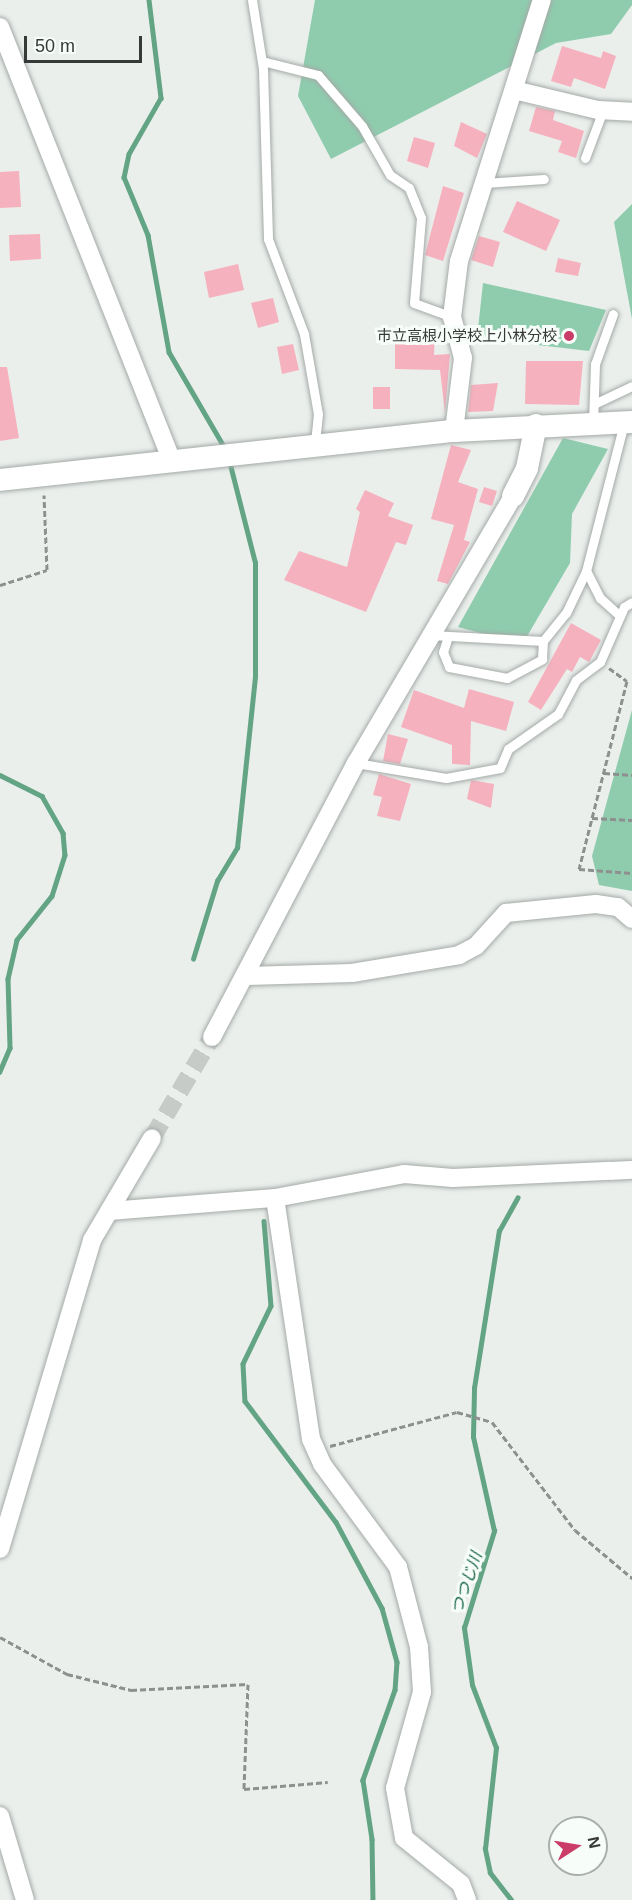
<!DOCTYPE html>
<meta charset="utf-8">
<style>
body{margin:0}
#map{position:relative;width:632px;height:1900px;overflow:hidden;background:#eaefec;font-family:Arial,"Noto Sans JP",sans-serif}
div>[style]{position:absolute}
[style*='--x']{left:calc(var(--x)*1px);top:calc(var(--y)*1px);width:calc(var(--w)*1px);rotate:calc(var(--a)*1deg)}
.green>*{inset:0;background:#8fccae}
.stream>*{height:4.5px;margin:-2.25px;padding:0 2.25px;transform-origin:2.25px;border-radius:2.25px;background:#63a485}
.building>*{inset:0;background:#f6b1be}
.minor-tunnel>*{height:18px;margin-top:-9px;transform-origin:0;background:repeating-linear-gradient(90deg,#c6cbc8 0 18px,transparent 0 27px)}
.path>*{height:3px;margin-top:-1.5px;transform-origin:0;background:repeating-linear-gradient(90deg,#8d908e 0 6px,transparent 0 9px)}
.roads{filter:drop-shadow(0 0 2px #a4aaa7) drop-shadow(0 0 2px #a4aaa7)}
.service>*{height:9px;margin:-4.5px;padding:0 4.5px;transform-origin:4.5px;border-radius:4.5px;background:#fff}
.minor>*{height:18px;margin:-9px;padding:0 9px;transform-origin:9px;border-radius:9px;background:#fff}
.tertiary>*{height:22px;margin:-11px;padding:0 11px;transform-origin:11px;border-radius:11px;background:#fff}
.dots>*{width:16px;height:16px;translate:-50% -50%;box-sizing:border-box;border:3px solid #f7fdf9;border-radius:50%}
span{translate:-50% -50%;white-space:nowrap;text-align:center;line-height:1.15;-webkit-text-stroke:6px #f7fdf9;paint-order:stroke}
.poi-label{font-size:15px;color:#373938}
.right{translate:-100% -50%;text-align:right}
.water-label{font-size:16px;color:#126244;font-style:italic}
.north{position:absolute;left:548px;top:1816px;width:60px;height:60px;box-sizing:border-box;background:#f7fdf9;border:2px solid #aaafac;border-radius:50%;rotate:78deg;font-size:16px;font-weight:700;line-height:24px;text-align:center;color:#373938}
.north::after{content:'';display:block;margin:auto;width:21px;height:27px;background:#cb3d69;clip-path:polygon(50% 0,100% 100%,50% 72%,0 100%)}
.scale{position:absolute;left:24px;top:36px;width:118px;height:27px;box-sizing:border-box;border:3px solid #373938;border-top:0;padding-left:8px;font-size:18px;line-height:21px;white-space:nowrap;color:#373938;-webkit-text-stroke:4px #f7fdf9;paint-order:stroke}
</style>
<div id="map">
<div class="green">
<div style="clip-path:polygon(315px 0,632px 0,632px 5px,611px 34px,556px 43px,331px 159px,298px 96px)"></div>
<div style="clip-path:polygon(632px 204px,632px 319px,614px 222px)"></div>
<div style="clip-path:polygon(483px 283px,606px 310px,589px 351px,477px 338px)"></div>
<div style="clip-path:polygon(563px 438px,608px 449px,572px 514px,570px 563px,526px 638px,506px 640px,458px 627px)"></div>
<div style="clip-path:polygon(632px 710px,632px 891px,599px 885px,592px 856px)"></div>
</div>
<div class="stream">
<div style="--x:149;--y:0;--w:99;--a:83"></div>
<div style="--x:161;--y:98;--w:64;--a:119.7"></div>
<div style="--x:129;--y:154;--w:24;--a:102"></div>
<div style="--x:124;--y:177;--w:63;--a:67.5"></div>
<div style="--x:148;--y:235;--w:119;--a:79.8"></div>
<div style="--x:169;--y:352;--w:113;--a:59.8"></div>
<div style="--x:0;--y:775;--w:47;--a:26.6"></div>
<div style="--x:42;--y:796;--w:43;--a:60.4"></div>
<div style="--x:63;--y:833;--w:22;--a:85"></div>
<div style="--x:65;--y:855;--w:43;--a:107.6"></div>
<div style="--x:52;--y:896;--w:56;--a:128.5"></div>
<div style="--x:17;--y:940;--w:40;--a:103"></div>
<div style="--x:8;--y:979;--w:69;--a:88.3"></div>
<div style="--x:10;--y:1048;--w:26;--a:113"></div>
<div style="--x:193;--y:959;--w:82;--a:-72.9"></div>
<div style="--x:217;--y:881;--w:39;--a:-59"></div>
<div style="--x:237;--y:848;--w:173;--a:-84"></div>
<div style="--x:255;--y:676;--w:113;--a:-90"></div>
<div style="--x:255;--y:563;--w:105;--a:-104.3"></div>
<div style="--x:264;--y:1221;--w:85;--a:85.3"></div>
<div style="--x:271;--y:1306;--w:64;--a:115.8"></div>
<div style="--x:243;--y:1364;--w:37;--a:87"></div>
<div style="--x:245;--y:1401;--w:151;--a:53.1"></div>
<div style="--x:336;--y:1522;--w:98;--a:61.9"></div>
<div style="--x:382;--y:1608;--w:56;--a:74.5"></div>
<div style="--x:397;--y:1662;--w:28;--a:94"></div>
<div style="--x:395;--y:1690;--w:96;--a:109.6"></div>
<div style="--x:363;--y:1780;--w:60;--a:81.3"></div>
<div style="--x:372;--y:1839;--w:61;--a:89.1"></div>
<div style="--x:511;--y:1900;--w:34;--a:-128"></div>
<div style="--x:490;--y:1873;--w:25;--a:-102"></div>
<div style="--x:485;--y:1849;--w:102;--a:-83.8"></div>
<div style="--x:496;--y:1748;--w:67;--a:-110.9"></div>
<div style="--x:472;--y:1685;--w:58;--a:-98"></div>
<div style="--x:464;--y:1628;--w:102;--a:-72.8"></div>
<div style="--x:494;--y:1531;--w:96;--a:-102.6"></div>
<div style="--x:473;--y:1437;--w:49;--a:-88.8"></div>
<div style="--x:474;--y:1388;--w:159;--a:-81"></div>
<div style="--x:499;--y:1231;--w:38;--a:-61"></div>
</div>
<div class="building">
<div style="clip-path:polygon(562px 46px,601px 58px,603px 51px,616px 56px,605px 89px,574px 78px,571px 87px,551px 81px)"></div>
<div style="clip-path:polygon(536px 107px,555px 111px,553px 120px,584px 131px,576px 158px,558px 152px,562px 141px,529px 131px)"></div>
<div style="clip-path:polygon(461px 122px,487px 134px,477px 158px,454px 146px)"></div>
<div style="clip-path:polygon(414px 137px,435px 143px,428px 168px,407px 161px)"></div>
<div style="clip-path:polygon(19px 171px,21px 207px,0 208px,0 172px)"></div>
<div style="clip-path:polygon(443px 186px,464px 193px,443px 261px,425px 255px)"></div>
<div style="clip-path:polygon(517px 201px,560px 220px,546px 251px,503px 232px)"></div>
<div style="clip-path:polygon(40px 234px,41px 259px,10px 261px,9px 235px)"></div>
<div style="clip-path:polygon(479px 236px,500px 242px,493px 267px,471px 260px)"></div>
<div style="clip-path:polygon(558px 258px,581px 263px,578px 276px,555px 272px)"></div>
<div style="clip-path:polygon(238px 264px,244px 290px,209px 298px,204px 272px)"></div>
<div style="clip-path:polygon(273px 298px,279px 322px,258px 328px,251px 303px)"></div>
<div style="clip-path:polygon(410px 330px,435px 331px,434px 355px,450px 354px,445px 413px,440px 370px,395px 369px,395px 344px,414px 345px)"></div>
<div style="clip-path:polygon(293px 344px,299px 370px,282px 374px,277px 347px)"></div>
<div style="clip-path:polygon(526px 361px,583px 361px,579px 405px,525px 404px)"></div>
<div style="clip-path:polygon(0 367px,7px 367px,19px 438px,0 441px)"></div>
<div style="clip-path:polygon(498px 383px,493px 411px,468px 412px,471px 385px)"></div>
<div style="clip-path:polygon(373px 387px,390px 387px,390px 409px,373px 409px)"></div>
<div style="clip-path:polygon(451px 445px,471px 450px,458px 482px,478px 489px,464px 540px,470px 542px,448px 584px,437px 581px,454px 525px,431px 519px)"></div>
<div style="clip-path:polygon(484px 487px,497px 491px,492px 506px,479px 502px)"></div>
<div style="clip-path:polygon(365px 490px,394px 503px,388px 516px,413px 525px,406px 545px,396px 542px,366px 612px,284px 580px,299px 551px,347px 567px,360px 512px,356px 509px)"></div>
<div style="clip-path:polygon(571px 623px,601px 640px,589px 662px,580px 657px,572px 672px,567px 669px,541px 710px,528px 702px)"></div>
<div style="clip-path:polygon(469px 689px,514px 702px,506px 731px,471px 721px,470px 765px,452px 764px,452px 745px,401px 727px,414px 690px,464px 708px)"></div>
<div style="clip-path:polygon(388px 734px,408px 739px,400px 764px,383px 761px)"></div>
<div style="clip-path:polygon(379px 774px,411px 784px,400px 821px,377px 816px,382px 797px,373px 795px)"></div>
<div style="clip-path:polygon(471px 780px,494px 784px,491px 808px,467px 799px)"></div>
</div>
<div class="minor-tunnel">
<div style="--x:152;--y:1138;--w:117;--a:-59.3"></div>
</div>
<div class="path">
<div style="--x:0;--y:585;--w:49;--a:-17.7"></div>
<div style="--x:47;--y:570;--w:75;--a:-92.3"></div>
<div style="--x:609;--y:668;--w:22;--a:36"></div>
<div style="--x:627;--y:681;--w:194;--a:104.3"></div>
<div style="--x:579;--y:869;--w:53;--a:4.3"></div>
<div style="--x:604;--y:773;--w:28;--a:4"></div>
<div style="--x:592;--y:818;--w:40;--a:2.9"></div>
<div style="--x:330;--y:1446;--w:131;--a:-15"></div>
<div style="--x:457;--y:1412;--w:36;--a:16"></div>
<div style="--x:492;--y:1422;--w:136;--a:52.5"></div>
<div style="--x:575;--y:1530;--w:75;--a:40.1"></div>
<div style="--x:0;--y:1637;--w:77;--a:28.9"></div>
<div style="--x:67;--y:1674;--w:66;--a:14"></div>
<div style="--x:131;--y:1690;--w:117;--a:-2.9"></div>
<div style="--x:248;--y:1684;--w:105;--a:92.2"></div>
<div style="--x:244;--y:1789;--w:84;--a:-4.8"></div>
</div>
<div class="roads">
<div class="service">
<div style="--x:252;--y:0;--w:70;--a:80.9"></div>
<div style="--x:263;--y:69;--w:170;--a:88.3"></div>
<div style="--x:268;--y:239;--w:102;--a:69.2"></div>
<div style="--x:304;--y:334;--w:81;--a:80.1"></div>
<div style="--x:318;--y:414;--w:30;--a:96"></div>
<div style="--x:262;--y:61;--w:58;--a:14"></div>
<div style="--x:318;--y:75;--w:67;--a:49.2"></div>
<div style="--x:362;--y:126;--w:56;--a:60.3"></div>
<div style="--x:390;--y:175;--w:23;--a:34"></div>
<div style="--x:409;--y:188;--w:32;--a:68"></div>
<div style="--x:421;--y:218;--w:85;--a:94.7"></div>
<div style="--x:414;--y:303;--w:40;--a:20.2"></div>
<div style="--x:585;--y:158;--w:51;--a:-69.4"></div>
<div style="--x:484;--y:183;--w:60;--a:-3.8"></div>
<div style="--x:594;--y:404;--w:42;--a:-25.3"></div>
<div style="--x:593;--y:424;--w:60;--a:-88.1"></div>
<div style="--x:595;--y:364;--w:53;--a:-70.2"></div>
<div style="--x:620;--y:616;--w:27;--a:-138"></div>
<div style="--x:600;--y:598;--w:30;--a:-117"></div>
<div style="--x:586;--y:571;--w:153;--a:-75.6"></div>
<div style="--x:431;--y:635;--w:112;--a:3.1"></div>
<div style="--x:543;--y:641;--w:36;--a:-51"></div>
<div style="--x:566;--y:613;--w:47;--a:-64.5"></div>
<div style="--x:448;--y:636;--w:17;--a:107"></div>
<div style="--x:443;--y:652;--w:16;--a:68"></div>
<div style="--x:449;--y:667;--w:59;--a:10.7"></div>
<div style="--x:507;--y:678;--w:40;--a:-28"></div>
<div style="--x:542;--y:659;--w:18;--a:-87"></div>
<div style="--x:356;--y:763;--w:91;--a:9.5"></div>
<div style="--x:446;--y:778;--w:55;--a:-10.5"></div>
<div style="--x:500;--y:768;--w:21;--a:-67"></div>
<div style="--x:508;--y:749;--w:61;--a:-35"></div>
<div style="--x:558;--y:714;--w:38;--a:-62"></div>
<div style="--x:576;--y:680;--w:30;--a:-37"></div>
<div style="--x:600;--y:662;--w:60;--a:-66.4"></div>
<div style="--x:624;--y:607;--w:9;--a:-32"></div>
</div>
<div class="minor">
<div style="--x:0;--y:27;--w:466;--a:68.4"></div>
<div style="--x:518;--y:91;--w:82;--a:13.4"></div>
<div style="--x:598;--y:110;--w:34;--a:3"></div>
<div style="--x:454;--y:431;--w:74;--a:-83"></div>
<div style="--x:463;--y:358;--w:42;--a:-105"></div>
<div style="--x:452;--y:317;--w:56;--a:-82.9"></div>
<div style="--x:459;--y:261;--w:274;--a:-72.4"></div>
<div style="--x:247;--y:976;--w:105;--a:-1.6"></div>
<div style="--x:352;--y:973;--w:109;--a:-9.5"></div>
<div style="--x:459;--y:955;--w:19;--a:-28"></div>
<div style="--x:476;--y:946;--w:45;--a:-47.7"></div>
<div style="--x:506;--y:913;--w:90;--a:-5.7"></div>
<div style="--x:596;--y:904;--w:22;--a:8"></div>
<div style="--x:618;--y:907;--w:18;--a:41"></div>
<div style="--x:212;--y:1037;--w:310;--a:-62.3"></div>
<div style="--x:356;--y:763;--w:310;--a:-59.5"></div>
<div style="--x:275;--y:1198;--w:244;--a:81.5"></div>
<div style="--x:311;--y:1439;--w:27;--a:66"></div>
<div style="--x:322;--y:1464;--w:128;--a:53.6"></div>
<div style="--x:398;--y:1567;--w:83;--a:75.3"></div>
<div style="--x:419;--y:1647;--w:45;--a:86.2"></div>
<div style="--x:422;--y:1692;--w:100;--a:105.7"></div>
<div style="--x:395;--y:1788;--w:51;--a:79.8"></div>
<div style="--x:404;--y:1838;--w:73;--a:38.9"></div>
<div style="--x:461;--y:1884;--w:17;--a:69"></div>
<div style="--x:109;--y:1211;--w:167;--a:-4.5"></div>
<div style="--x:275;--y:1198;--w:131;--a:-10.5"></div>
<div style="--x:404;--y:1174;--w:49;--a:4.7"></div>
<div style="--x:453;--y:1178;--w:179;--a:-2.6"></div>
<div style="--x:0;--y:1549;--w:322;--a:-73.4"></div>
<div style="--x:92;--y:1240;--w:118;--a:-59.5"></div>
<div style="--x:0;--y:1816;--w:88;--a:73.4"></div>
</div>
<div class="tertiary">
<div style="--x:0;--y:480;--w:457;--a:-6.2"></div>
<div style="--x:454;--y:431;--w:178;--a:-2.9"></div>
<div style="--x:513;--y:496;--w:31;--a:-63"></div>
<div style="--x:527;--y:468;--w:44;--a:-78.2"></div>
</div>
</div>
<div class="dots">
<div style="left:569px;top:336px;background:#cb3d69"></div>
</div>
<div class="poi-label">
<span class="right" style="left:557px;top:336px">市立高根小学校上小林分校</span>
</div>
<div class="water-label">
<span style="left:467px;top:1583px;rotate:-71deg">つつじ川</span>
</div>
<div class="north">N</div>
<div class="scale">50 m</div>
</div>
